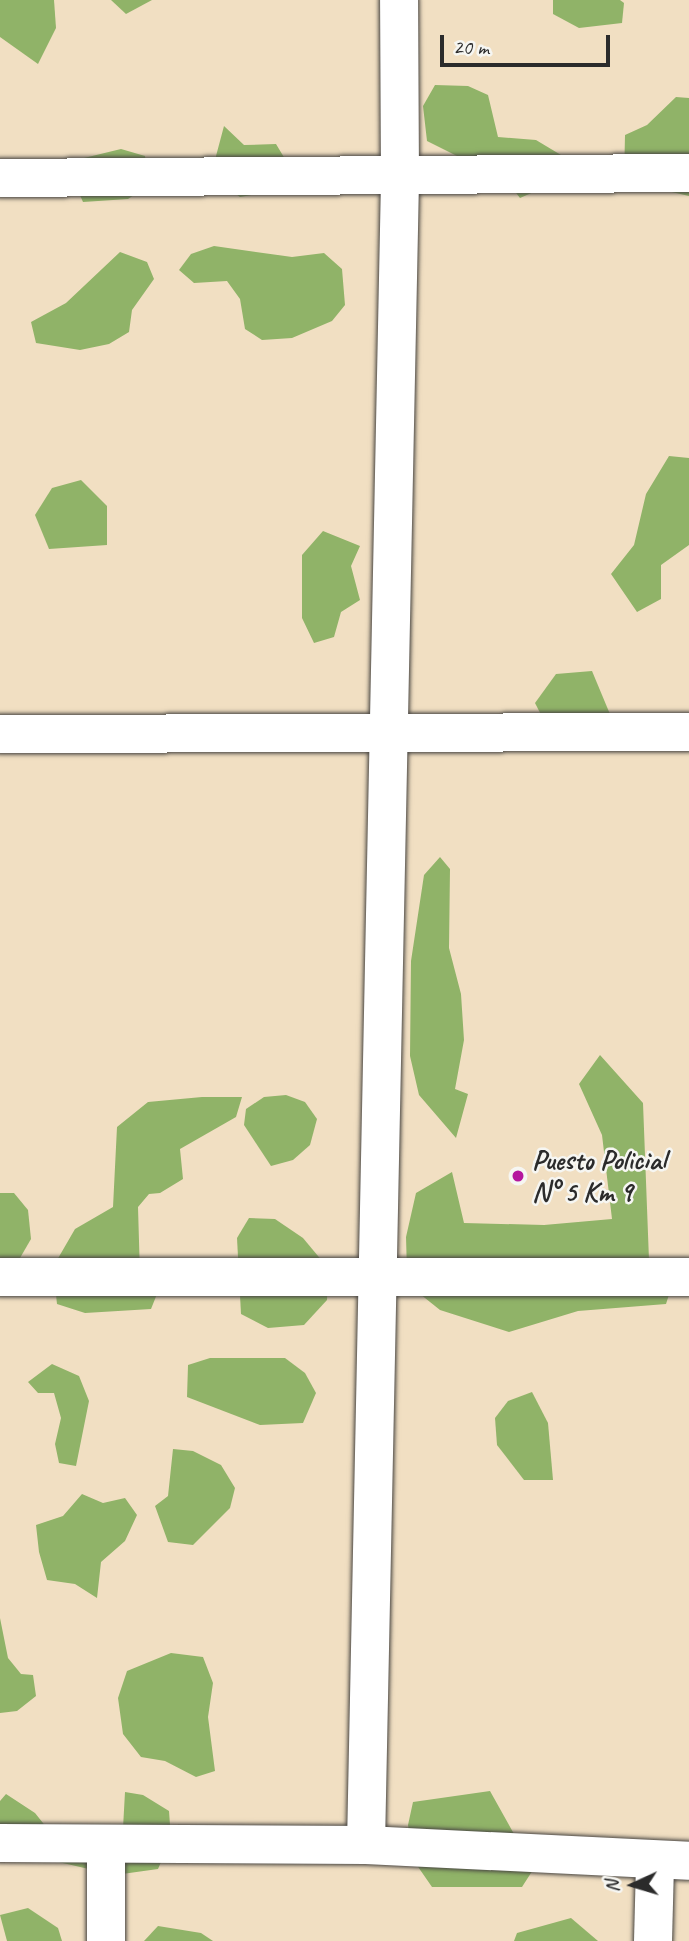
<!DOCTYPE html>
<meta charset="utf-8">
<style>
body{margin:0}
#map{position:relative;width:689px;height:1941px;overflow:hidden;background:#f1dfc2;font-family:Caveat,sans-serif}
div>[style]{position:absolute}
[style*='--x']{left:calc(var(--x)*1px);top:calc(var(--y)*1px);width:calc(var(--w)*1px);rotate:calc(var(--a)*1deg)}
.forest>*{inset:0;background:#90b368}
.roads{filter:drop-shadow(0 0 2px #494642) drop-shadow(0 0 2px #494642)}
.minor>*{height:38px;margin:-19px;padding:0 19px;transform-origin:19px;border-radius:19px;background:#fff}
.dots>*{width:19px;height:19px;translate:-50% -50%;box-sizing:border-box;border:4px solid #f6f6f2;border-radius:50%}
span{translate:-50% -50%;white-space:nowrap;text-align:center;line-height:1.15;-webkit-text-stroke:5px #f6f6f2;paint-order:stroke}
.poi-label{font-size:28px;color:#2b2b2b;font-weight:700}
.left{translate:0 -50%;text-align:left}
.north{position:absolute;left:598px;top:1850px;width:70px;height:70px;-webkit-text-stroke:5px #f6f6f2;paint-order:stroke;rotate:266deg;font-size:19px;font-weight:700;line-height:28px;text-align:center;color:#2b2b2b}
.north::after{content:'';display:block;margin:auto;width:24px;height:32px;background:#2b2b2b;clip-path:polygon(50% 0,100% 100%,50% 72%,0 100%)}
.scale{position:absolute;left:440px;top:35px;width:170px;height:32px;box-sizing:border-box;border:4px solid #2b2b2b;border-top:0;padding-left:9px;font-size:21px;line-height:24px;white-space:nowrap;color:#2b2b2b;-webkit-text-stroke:5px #f6f6f2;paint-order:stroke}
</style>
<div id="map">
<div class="forest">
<div style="clip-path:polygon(0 0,54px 0,56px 28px,38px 64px,0 37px)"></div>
<div style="clip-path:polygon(111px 0,152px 0,126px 14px)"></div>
<div style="clip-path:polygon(553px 0,620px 0,624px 3px,622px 23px,579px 28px,553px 14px)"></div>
<div style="clip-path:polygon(435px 85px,468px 86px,488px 95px,498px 137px,536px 140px,561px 155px,559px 181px,520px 198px,493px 163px,461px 158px,427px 141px,423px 106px)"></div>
<div style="clip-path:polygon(676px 97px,689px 98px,689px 196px,624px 181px,625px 135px,647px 125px)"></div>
<div style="clip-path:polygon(224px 126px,244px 145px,276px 144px,288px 164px,258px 194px,240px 197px,218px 181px,216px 156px)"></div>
<div style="clip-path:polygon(121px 149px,145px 156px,149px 185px,128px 199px,83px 202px,72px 177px,84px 158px)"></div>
<div style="clip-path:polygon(214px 246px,292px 257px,324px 253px,342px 269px,345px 305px,332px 321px,292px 338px,262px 340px,245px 329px,240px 299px,227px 281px,194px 283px,179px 270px,191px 254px)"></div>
<div style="clip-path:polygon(120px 252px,147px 262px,154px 279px,132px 310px,129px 332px,109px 344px,80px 350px,36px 343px,31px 322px,66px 303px)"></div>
<div style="clip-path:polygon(669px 456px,689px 458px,689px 545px,661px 565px,661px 599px,637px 612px,611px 574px,634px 545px,646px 494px)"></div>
<div style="clip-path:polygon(81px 480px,107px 506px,107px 545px,49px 549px,35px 515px,52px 488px)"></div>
<div style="clip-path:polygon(323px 531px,360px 546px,351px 566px,360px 600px,341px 612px,334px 637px,314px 643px,302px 618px,302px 555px)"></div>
<div style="clip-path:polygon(592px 671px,612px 719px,556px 744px,535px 703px,556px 674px)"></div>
<div style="clip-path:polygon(440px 857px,450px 869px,449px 948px,461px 994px,464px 1040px,455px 1089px,468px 1094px,456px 1138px,419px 1095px,410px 1056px,411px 961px,424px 875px)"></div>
<div style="clip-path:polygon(600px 1055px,643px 1103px,649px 1260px,674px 1279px,666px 1304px,578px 1311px,509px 1332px,440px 1310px,420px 1294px,407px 1272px,406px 1237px,416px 1193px,452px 1172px,464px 1223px,544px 1225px,612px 1219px,602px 1135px,579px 1084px)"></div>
<div style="clip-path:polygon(286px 1095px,305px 1102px,317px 1119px,310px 1145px,293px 1160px,271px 1166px,244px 1125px,246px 1109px,264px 1097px)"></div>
<div style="clip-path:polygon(202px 1097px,242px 1097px,236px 1117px,180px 1149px,183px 1179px,160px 1193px,149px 1194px,138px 1207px,140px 1275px,159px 1289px,151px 1309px,85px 1313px,57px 1304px,53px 1267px,75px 1229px,113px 1207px,117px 1127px,148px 1102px)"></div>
<div style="clip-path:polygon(0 1193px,14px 1193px,28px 1210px,31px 1239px,20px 1258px,0 1266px)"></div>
<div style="clip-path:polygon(249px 1218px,275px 1219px,303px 1238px,328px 1268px,327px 1300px,304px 1325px,268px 1328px,241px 1314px,237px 1238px)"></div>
<div style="clip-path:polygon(210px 1358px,285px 1358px,305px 1373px,316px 1393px,303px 1423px,260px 1425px,187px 1397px,188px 1365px)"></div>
<div style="clip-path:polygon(52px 1364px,79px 1376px,89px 1401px,76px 1466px,59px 1463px,55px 1444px,61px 1418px,54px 1393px,38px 1393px,28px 1382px)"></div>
<div style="clip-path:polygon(532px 1392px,548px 1423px,553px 1480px,524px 1480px,497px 1445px,495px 1418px,508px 1401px)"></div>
<div style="clip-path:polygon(173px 1449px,193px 1451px,221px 1465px,235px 1488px,230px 1508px,193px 1545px,168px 1542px,155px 1506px,168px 1496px)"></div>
<div style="clip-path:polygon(82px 1494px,103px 1503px,125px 1498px,137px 1515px,125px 1541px,101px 1562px,97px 1598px,75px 1584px,47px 1580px,39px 1552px,36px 1525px,63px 1516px)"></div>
<div style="clip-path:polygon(0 1618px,8px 1658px,21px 1674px,33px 1675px,36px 1696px,17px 1711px,0 1713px)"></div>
<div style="clip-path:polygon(171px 1653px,203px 1657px,213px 1683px,208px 1717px,215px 1771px,196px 1777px,165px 1761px,141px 1757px,123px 1734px,118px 1698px,127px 1671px)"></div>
<div style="clip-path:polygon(490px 1791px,514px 1834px,538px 1862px,522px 1887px,432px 1887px,414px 1861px,408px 1825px,413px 1802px)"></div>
<div style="clip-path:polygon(125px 1792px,143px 1795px,169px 1811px,171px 1839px,158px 1869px,115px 1875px,41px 1858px,0 1834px,0 1801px,6px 1794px,35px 1813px,47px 1828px,123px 1828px)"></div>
<div style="clip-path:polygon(28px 1908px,58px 1928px,62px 1941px,7px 1941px,0 1915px)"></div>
<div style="clip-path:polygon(571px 1918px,598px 1941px,514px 1941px,517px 1933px)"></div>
<div style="clip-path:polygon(158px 1926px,201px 1933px,213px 1941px,144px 1941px)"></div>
</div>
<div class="roads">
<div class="minor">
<div style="--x:0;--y:178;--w:689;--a:-0.42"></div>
<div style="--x:0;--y:734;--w:689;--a:-0.17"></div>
<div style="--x:0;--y:1277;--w:689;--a:0"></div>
<div style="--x:0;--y:1843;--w:366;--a:0.3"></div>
<div style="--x:366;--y:1845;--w:323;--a:2.8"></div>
<div style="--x:366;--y:1845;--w:1667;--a:-88.83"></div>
<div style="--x:400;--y:178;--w:178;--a:-90.3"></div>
<div style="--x:106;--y:1941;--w:95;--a:-90"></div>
<div style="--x:653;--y:1941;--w:79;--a:-88.5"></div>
</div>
</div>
<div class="dots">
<div style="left:518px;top:1176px;background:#b5179e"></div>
</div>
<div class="poi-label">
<span class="left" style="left:532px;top:1176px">Puesto Policial<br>N° 5 Km 9</span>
</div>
<div class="north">N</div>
<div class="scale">20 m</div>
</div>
